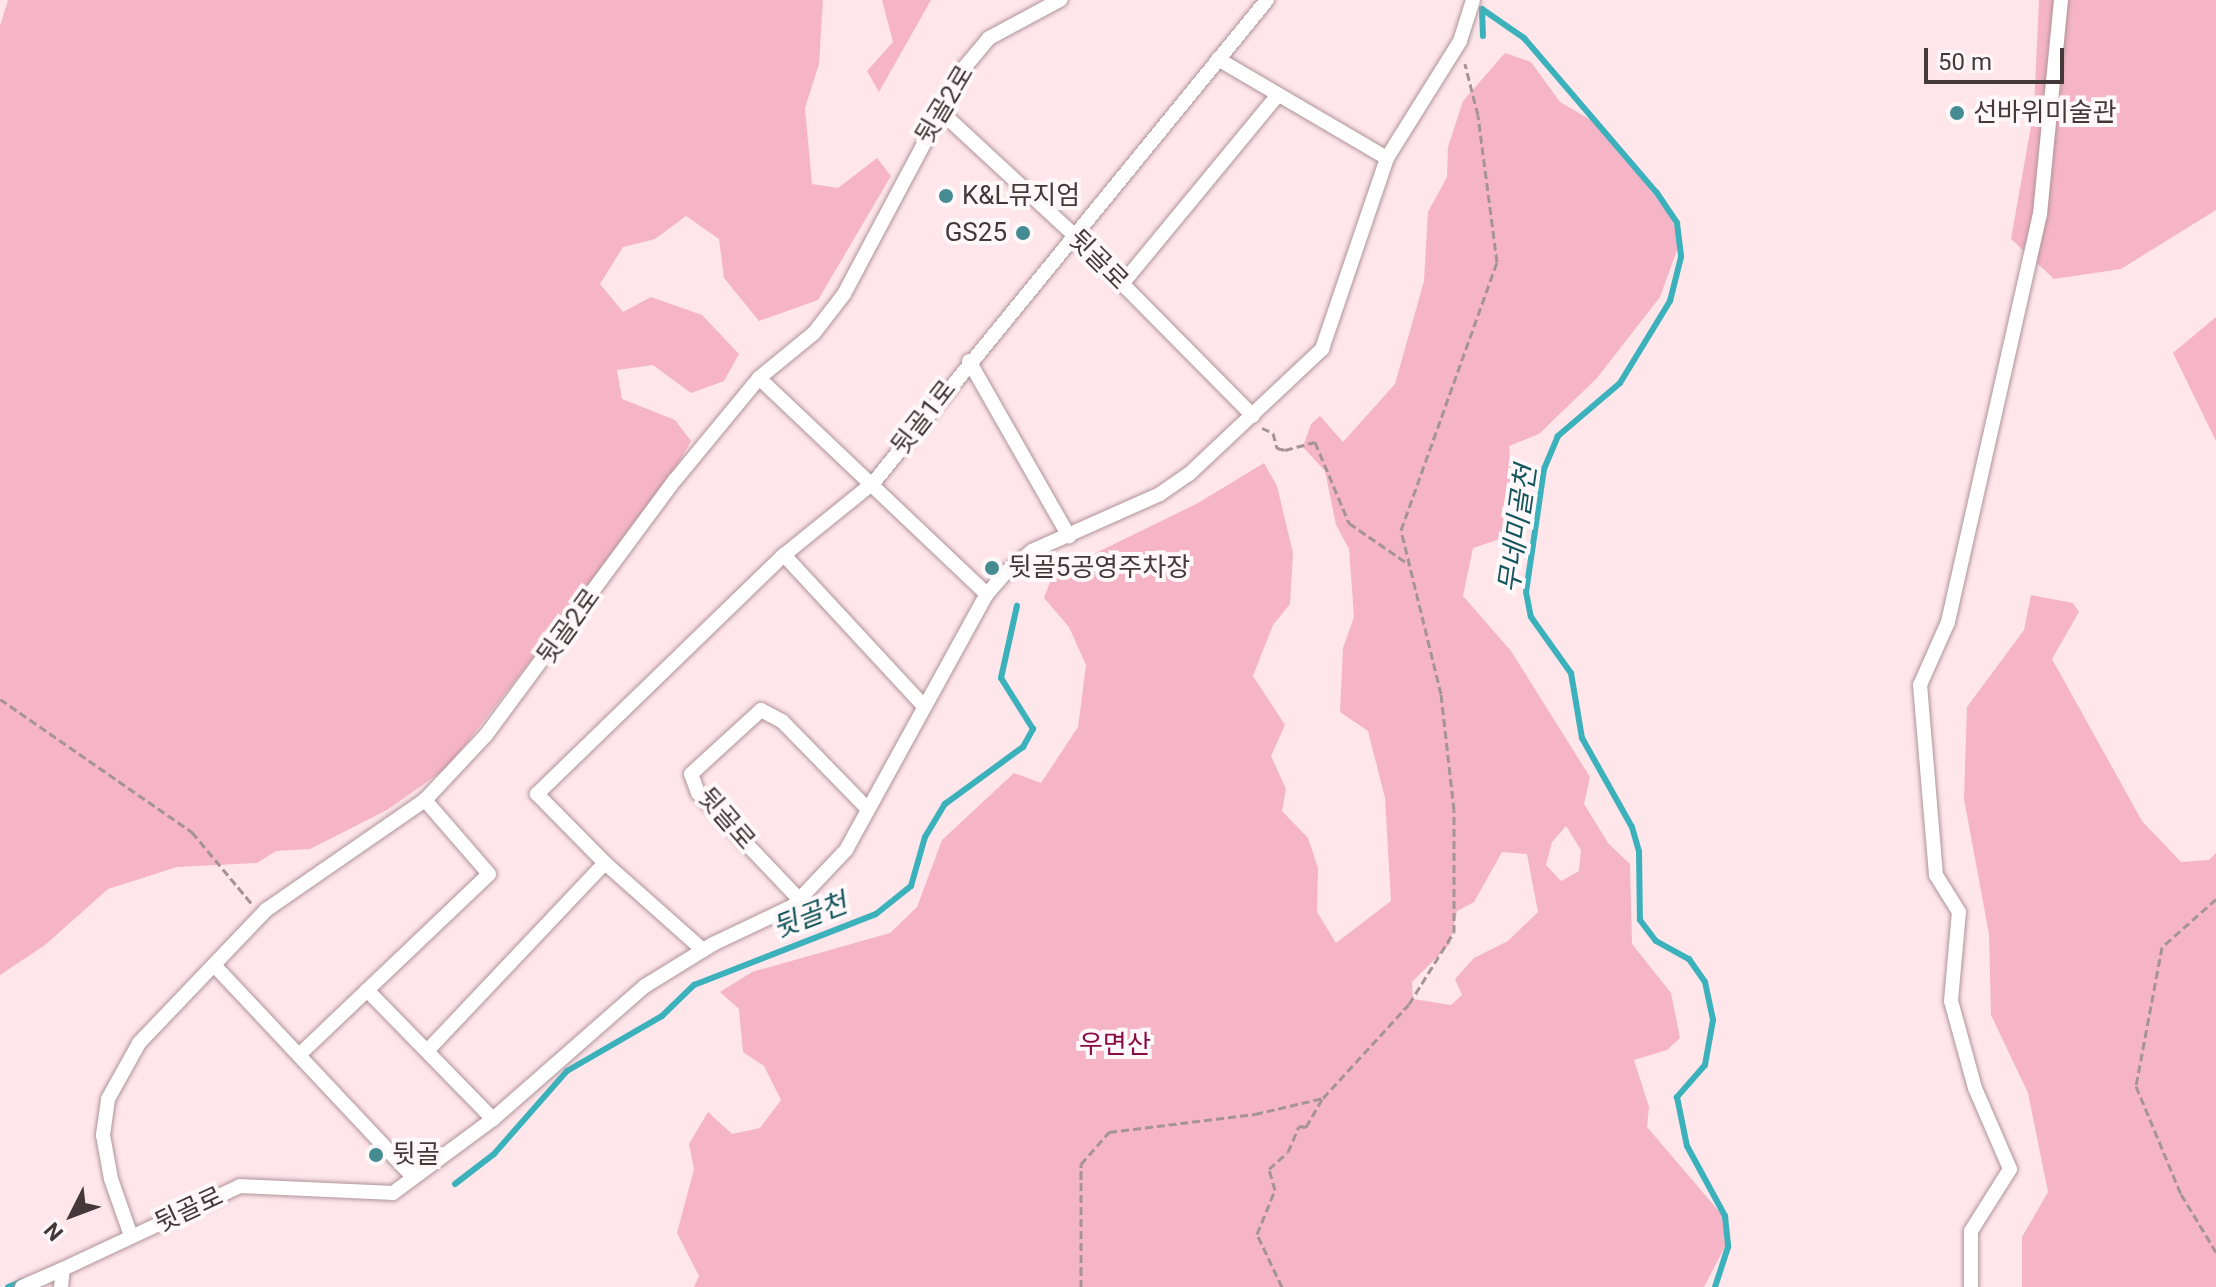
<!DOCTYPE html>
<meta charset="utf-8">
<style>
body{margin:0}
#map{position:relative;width:2216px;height:1287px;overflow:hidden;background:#fee6eb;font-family:Roboto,"Noto Sans KR",sans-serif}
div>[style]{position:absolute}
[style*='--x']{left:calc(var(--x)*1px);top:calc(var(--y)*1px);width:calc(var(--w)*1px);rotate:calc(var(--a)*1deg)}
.green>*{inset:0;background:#f6b5c6}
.stream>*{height:6px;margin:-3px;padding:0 3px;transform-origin:3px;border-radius:3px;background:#3bb1bb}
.path>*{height:3px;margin-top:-1.5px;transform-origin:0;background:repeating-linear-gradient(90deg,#a59397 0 8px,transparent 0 12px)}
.roads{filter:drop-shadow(0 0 2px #af939a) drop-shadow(0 0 2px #af939a)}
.street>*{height:14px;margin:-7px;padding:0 7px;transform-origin:7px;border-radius:7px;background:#fff}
.dots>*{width:22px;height:22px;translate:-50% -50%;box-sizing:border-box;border:4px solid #fff8fa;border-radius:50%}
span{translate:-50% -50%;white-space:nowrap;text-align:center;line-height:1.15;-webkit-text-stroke:8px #fff8fa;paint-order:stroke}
.street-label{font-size:26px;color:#44383b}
.poi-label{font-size:26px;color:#44383b}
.left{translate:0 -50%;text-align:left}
.right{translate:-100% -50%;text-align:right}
.park-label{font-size:26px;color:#890c45}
.water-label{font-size:28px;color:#14565b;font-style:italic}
.north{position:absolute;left:32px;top:1175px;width:80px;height:80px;-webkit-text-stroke:6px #fff8fa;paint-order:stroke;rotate:228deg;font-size:22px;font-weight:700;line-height:32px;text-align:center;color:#44383b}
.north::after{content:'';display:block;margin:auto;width:28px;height:36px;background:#44383b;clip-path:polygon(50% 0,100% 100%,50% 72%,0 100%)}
.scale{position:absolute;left:1924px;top:48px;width:140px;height:36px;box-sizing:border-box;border:4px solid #44383b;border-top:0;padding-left:10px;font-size:24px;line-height:28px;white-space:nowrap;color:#44383b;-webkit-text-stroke:6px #fff8fa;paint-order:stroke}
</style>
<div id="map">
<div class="green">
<div style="clip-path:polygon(8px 0,823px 0,819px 64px,805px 108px,812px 184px,838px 188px,877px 158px,891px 176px,818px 300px,759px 321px,724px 278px,719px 239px,686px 216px,655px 239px,623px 247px,600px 284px,623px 312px,651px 297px,702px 315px,739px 354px,724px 381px,691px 393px,653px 365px,617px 370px,622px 399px,675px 420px,691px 441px,663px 490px,448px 767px,387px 810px,310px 849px,276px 851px,257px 863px,177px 867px,108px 889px,45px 945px,0 975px,0 26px)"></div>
<div style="clip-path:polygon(882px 0,931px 0,879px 92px,867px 71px,893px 42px)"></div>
<div style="clip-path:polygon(2039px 0,2216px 0,2216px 210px,2121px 269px,2054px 279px,2011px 239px,2034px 109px)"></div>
<div style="clip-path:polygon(evenodd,1505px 53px,1531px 62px,1560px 102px,1601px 126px,1668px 213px,1681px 239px,1660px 297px,1597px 378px,1539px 434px,1509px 446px,1515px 526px,1500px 539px,1473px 548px,1463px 596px,1511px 651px,1590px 777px,1584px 804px,1608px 843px,1630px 864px,1632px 944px,1671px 993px,1680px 1038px,1667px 1050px,1634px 1060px,1649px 1107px,1647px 1127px,1723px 1216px,1729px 1239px,1704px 1287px,694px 1287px,699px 1276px,677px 1233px,694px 1169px,689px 1144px,708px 1112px,732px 1134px,760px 1128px,781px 1100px,764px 1066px,743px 1052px,739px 1009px,720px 992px,752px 972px,890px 933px,917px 907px,942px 840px,1014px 773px,1041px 783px,1078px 727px,1086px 665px,1069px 627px,1044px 598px,1053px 574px,1198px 503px,1264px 463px,1277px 486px,1293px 553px,1290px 604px,1273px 625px,1253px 676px,1285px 725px,1271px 756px,1286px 789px,1282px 811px,1308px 838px,1318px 868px,1317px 912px,1336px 943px,1391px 901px,1385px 798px,1368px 731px,1340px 712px,1343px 648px,1354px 617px,1349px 549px,1336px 525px,1325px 471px,1303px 447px,1311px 424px,1320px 416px,1343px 442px,1395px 384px,1424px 281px,1428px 212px,1447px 177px,1448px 147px,1463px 101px,1505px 53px,1566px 826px,1581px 850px,1579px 871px,1561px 881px,1546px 865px,1552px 842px,1566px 826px,1505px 53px,1502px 852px,1527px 854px,1538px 912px,1508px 941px,1474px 958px,1455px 979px,1462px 995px,1451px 1005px,1413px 999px,1412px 982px,1450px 944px,1457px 911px,1474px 902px,1502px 852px)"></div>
<div style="clip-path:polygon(2216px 317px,2216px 441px,2173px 353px)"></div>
<div style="clip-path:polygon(2031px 595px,2073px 603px,2079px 612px,2052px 659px,2142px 821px,2181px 862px,2209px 860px,2216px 853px,2216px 1287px,2022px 1287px,2022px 1237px,2048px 1192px,2028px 1093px,1991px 1015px,1989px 934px,1964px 799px,1967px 707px,2024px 630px)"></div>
</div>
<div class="stream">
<div style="--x:1482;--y:9;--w:51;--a:34.6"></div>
<div style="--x:1524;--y:38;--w:204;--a:49.4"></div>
<div style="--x:1657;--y:193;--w:36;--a:56"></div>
<div style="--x:1677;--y:223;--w:34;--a:83"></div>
<div style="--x:1681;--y:257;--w:45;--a:104"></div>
<div style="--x:1670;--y:301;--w:96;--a:121.4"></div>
<div style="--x:1620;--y:383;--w:82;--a:139.5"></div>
<div style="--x:1558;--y:436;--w:36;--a:113"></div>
<div style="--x:1544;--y:469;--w:124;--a:98.3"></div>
<div style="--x:1526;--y:592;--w:25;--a:79"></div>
<div style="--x:1531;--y:617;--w:69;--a:54.5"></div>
<div style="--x:1571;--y:673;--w:66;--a:80.4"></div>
<div style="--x:1582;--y:738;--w:102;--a:60.7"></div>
<div style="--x:1632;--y:827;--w:26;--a:74"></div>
<div style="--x:1639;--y:852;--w:68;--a:89.2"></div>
<div style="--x:1640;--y:920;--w:26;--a:53"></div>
<div style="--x:1656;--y:941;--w:38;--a:29"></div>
<div style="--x:1689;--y:959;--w:28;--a:55"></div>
<div style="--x:1705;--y:982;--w:39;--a:78"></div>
<div style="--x:1713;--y:1020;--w:46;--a:100.1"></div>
<div style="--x:1705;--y:1065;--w:43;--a:131.2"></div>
<div style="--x:1677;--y:1097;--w:50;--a:78.5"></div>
<div style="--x:1687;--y:1146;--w:80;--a:61.5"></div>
<div style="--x:1725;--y:1216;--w:31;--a:84"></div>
<div style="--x:1728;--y:1247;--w:42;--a:108"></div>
<div style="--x:1482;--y:9;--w:27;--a:88"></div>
<div style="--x:455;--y:1184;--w:49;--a:-37.6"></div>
<div style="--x:494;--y:1154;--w:111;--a:-48.7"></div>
<div style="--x:567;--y:1071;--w:110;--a:-30.1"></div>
<div style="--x:662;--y:1016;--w:45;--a:-44.1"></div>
<div style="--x:694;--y:985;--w:195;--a:-21.3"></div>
<div style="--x:876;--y:914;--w:45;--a:-38.7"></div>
<div style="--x:911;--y:886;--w:51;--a:-74.1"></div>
<div style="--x:925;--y:837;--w:39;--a:-59"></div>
<div style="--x:945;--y:804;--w:97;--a:-36.2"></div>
<div style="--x:1023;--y:747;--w:21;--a:-61"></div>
<div style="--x:1033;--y:729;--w:60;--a:-122.1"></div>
<div style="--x:1001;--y:678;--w:74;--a:-77.5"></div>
<div style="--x:8;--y:1287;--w:16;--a:-22"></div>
</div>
<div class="path">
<div style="--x:1262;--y:428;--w:12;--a:24"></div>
<div style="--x:1273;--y:433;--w:16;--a:75"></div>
<div style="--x:1277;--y:448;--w:8;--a:14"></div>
<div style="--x:1285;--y:450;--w:31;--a:-15"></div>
<div style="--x:1315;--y:442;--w:88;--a:67.2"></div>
<div style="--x:1349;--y:523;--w:74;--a:34.5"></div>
<div style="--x:0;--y:699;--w:234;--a:34.7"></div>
<div style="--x:192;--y:832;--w:94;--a:50.2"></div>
<div style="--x:2216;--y:899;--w:72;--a:138.4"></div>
<div style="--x:2162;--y:947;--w:141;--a:100.6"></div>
<div style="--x:2136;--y:1086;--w:117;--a:67.4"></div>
<div style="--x:2181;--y:1194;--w:68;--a:58.9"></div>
<div style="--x:1081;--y:1287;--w:123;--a:-90"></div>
<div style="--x:1081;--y:1164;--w:43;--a:-48.8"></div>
<div style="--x:1109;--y:1132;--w:147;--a:-7"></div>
<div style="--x:1255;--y:1114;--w:70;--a:-13.2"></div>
<div style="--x:1323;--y:1098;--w:127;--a:-47.5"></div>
<div style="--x:1409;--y:1004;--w:85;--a:-58"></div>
<div style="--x:1454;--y:932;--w:122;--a:-90"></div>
<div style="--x:1454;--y:810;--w:117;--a:-96.4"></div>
<div style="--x:1441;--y:694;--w:169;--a:-103.7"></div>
<div style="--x:1401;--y:530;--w:285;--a:-70.3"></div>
<div style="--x:1497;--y:262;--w:148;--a:-97.4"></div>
<div style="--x:1478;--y:115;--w:53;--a:-104.3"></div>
<div style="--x:1282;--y:1287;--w:59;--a:-115.3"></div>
<div style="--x:1257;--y:1234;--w:48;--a:-67.8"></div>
<div style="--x:1275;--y:1190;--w:22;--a:-106"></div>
<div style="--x:1269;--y:1169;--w:25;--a:-42"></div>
<div style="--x:1288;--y:1152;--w:28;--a:-67"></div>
<div style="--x:1299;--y:1126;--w:7;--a:8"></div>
<div style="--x:1306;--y:1127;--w:34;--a:-60"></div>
</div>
<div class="roads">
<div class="street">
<div style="--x:1218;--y:59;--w:196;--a:30.4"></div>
<div style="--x:938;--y:109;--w:187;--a:42.8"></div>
<div style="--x:1075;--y:236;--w:253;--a:45.3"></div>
<div style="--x:1122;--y:284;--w:245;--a:-50.5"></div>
<div style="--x:969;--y:361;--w:202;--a:60.3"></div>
<div style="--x:759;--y:378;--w:314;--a:43.5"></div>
<div style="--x:784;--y:555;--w:206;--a:47.2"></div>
<div style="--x:799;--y:899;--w:146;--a:-133.6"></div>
<div style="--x:698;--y:793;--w:20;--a:-110"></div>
<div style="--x:691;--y:774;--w:95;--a:-42.4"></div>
<div style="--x:761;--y:710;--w:24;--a:28"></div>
<div style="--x:782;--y:721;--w:123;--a:45.7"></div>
<div style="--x:703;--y:950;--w:131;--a:-138.4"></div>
<div style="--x:605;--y:863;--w:97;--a:-134.6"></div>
<div style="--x:537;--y:794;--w:344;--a:-44.1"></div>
<div style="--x:784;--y:555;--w:116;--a:-39"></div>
<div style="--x:874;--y:482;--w:622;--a:-50.81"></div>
<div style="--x:214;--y:965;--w:291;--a:46.8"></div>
<div style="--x:367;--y:990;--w:180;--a:45.7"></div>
<div style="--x:428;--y:1050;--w:257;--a:-46.6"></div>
<div style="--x:299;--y:1055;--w:262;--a:-43.6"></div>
<div style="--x:489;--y:874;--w:98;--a:-130.9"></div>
<div style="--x:131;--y:1236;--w:60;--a:-109.3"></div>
<div style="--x:111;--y:1179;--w:45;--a:-100.3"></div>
<div style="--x:103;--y:1135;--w:36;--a:-82"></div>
<div style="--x:108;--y:1099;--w:64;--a:-61"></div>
<div style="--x:139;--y:1043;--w:184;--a:-46.3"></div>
<div style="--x:266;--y:910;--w:193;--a:-34.7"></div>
<div style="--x:425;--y:800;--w:89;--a:-46.8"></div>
<div style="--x:486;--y:735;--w:317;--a:-53.5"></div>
<div style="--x:675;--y:480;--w:132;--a:-50.5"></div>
<div style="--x:759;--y:378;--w:71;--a:-39.3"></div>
<div style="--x:814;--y:333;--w:49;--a:-52.4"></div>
<div style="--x:844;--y:294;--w:256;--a:-62"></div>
<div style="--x:964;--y:68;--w:39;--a:-50"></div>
<div style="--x:989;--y:38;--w:81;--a:-28.2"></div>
<div style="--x:22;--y:1287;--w:45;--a:-23.7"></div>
<div style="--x:61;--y:1287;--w:18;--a:-84"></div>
<div style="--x:63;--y:1269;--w:195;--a:-25.1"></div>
<div style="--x:240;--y:1186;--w:153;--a:2.6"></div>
<div style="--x:393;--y:1193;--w:124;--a:-36.5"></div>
<div style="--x:493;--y:1119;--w:202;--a:-41.2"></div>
<div style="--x:645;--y:986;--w:80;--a:-31.7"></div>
<div style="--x:713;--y:944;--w:89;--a:-25.4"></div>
<div style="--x:793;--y:906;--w:77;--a:-46.6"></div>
<div style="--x:846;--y:850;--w:292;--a:-61.2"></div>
<div style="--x:987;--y:594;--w:28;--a:-49"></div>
<div style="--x:1005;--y:573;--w:35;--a:-39"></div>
<div style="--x:1032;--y:551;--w:140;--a:-24"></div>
<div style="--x:1160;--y:494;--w:35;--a:-35"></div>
<div style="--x:1189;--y:474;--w:183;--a:-43.2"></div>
<div style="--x:1322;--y:349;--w:202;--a:-71.2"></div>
<div style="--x:1387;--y:158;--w:138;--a:-58"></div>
<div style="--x:1460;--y:41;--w:43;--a:-72.4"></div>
<div style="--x:1971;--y:1287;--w:56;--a:-90"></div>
<div style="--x:1971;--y:1231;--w:73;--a:-57.8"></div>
<div style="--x:2010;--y:1169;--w:88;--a:-113.4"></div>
<div style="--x:1975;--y:1088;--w:90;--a:-105.4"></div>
<div style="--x:1951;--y:1001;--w:89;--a:-84.9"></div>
<div style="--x:1959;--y:912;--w:44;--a:-121.9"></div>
<div style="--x:1936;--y:875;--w:191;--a:-94.8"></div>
<div style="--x:1920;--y:685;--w:69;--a:-66"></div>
<div style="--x:1948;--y:622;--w:418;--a:-77.3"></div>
<div style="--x:2040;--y:214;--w:215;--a:-84.4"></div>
</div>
</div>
<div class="dots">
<div style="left:1957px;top:113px;background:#448b92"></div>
<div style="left:946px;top:196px;background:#448b92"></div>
<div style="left:1023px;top:233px;background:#448b92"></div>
<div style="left:992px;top:568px;background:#448b92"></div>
<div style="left:376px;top:1155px;background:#448b92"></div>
</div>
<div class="street-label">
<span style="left:945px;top:105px;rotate:-59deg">뒷골2로</span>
<span style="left:1098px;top:260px;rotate:45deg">뒷골로</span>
<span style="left:924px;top:418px;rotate:-52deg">뒷골1로</span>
<span style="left:569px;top:627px;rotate:-54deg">뒷골2로</span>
<span style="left:726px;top:819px;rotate:49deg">뒷골로</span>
<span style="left:189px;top:1210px;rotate:-25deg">뒷골로</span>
</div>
<div class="poi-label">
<span class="left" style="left:1973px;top:113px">선바위미술관</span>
<span class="left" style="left:962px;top:196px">K&amp;L뮤지엄</span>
<span class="right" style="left:1007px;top:233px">GS25</span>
<span class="left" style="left:1008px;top:568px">뒷골5공영주차장</span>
<span class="left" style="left:392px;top:1155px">뒷골</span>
</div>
<div class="park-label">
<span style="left:1115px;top:1045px">우면산</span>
</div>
<div class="water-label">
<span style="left:1518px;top:529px;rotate:-82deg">무네미골천</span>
<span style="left:810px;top:916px;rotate:-21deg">뒷골천</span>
</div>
<div class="north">N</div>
<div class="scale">50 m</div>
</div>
